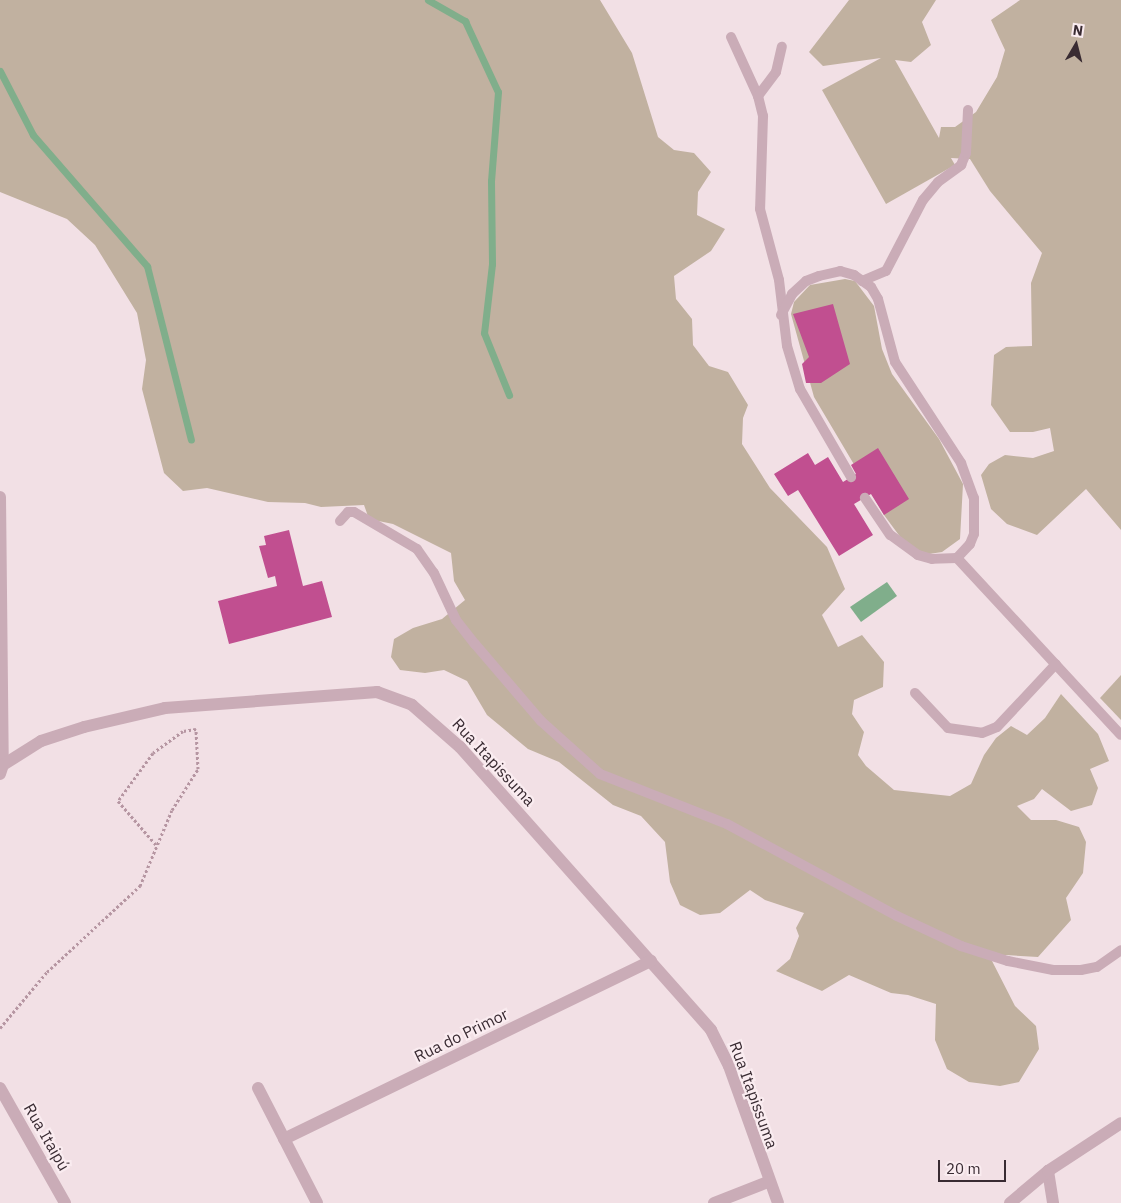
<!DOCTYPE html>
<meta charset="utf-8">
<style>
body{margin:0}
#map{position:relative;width:1121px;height:1203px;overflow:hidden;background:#f2e0e5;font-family:"IBM Plex Sans",sans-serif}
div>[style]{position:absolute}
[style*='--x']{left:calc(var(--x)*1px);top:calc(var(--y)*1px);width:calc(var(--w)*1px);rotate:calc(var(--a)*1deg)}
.green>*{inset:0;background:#c1b1a0}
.water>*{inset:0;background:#80ae8b}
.stream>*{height:7px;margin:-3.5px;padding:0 3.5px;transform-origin:3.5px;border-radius:3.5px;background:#80ae8b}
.building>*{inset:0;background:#c14f90}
.path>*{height:3px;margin-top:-1.5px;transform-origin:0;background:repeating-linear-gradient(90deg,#b696a2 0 2.5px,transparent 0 5px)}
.service>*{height:10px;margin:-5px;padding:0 5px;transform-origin:5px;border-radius:5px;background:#caacb7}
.minor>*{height:12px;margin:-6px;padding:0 6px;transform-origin:6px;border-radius:6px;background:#caacb7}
.tertiary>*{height:12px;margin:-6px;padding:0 6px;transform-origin:6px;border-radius:6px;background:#caacb7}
span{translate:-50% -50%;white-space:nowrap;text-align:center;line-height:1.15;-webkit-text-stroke:4.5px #faecf0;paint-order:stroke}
.street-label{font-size:16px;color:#392b32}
.north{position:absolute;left:1051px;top:20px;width:50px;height:50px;-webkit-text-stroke:4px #faecf0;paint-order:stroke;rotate:8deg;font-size:14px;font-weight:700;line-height:20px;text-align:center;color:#392b32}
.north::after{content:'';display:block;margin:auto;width:18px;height:22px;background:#392b32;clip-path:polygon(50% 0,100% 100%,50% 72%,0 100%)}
.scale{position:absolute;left:938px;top:1160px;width:68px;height:22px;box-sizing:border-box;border:2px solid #392b32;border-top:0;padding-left:6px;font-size:15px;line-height:18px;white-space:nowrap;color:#392b32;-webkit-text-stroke:4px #faecf0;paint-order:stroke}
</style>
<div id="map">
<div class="green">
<div style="clip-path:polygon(0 0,600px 0,632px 53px,658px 137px,674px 150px,694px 153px,711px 172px,698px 192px,697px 215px,725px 229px,711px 251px,674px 276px,676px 299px,692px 319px,693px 345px,709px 366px,728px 372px,748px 405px,743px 418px,742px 444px,770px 488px,827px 547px,845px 589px,822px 615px,838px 647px,862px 635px,884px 662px,883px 687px,854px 700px,852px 714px,864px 732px,858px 755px,866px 766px,894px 790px,950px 796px,971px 784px,984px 755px,996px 738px,1011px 726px,1027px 735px,1045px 718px,1061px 694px,1098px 734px,1109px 761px,1090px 769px,1098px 788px,1092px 805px,1071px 811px,1042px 789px,1034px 799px,1017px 806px,1031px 820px,1056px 820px,1079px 827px,1086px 842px,1083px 873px,1066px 898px,1071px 920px,1038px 957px,1006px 955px,991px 959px,1015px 1006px,1036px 1026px,1039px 1049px,1019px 1082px,1000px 1086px,969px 1082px,947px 1069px,935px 1040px,936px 1004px,908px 995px,891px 993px,849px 975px,822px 991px,776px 971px,790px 959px,799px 936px,796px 928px,804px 913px,765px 900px,750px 890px,720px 913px,700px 915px,680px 905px,670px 882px,665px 842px,641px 816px,613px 805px,559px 762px,528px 749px,487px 715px,467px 681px,444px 670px,425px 673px,400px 670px,391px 657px,394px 639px,413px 628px,442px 619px,465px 600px,454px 581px,451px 553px,393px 524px,369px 519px,364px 505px,321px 507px,305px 503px,268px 502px,207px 488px,183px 491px,164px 473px,142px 389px,146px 360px,137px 313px,95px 245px,67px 219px,0 192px)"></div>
<div style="clip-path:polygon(849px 0,936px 0,922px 22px,931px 45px,911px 62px,895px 60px,939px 138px,941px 127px,955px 127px,976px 112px,997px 77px,1005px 50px,991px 20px,1020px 0,1121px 0,1121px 530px,1086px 489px,1037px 535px,1007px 524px,991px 509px,981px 475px,989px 464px,1005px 455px,1033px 458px,1054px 451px,1050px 428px,1033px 432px,1010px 432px,991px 405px,994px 355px,1006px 347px,1032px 346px,1031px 283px,1042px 253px,990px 191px,970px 159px,951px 158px,955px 165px,886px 204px,822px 90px,881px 58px,823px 66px,809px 52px)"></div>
<div style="clip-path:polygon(845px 279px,855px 281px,874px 306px,882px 349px,892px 374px,939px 439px,963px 484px,960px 539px,942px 552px,929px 554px,912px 548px,901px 538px,884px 515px,814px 397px,791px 314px,794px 302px,810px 285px)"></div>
<div style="clip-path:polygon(1121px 675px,1121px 720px,1100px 698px)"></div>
</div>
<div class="water">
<div style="clip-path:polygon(887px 582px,897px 596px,861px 622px,850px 607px)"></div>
</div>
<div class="stream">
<div style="--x:428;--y:0;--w:43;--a:29.6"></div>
<div style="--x:465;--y:21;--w:78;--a:65.1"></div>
<div style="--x:498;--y:92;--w:89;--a:94.5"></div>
<div style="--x:491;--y:181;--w:83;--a:89.3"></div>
<div style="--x:492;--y:264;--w:69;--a:96.6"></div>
<div style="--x:484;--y:333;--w:67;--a:68"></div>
<div style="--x:0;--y:71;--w:72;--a:62.7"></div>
<div style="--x:33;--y:135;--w:174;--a:49"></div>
<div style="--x:147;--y:266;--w:179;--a:75.8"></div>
</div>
<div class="building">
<div style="clip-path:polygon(833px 304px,850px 364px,821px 383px,806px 383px,802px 364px,809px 357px,793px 314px)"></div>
<div style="clip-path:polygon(878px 448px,909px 499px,884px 515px,871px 494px,854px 504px,873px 535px,839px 556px,798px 490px,788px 496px,774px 474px,808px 453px,815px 465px,828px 457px,843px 482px,856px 474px,851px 465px)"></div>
<div style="clip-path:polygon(289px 530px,303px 586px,322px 581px,332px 617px,229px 644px,218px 601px,277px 586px,275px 576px,268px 578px,259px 546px,266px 545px,264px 536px)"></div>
</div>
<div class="path">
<div style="--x:0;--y:1028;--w:73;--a:-50"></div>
<div style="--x:47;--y:972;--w:127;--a:-42.8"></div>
<div style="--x:140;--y:886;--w:82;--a:-67.2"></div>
<div style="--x:172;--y:810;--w:49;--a:-57.6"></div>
<div style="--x:198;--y:769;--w:40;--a:-92.9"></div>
<div style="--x:196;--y:729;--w:13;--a:171"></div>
<div style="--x:183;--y:731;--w:37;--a:144"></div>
<div style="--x:153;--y:753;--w:59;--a:126.1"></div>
<div style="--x:118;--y:801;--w:60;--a:49.1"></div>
</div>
<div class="service">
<div style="--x:731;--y:37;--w:65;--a:65.4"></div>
<div style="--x:758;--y:96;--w:21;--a:76"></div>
<div style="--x:763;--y:116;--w:93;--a:91.8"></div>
<div style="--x:760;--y:209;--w:73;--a:75"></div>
<div style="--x:779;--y:280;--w:66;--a:83.1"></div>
<div style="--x:787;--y:346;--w:45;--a:73.2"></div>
<div style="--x:800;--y:389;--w:102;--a:59.9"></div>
<div style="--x:758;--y:96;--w:30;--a:-53"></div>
<div style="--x:776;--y:72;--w:26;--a:-77"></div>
<div style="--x:862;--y:281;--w:26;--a:-23"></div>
<div style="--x:886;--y:271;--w:80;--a:-62.5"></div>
<div style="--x:923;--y:200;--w:23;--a:-50"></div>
<div style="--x:938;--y:182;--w:29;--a:-36"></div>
<div style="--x:961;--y:165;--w:13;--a:-67"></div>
<div style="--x:966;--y:153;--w:43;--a:-87.3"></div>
<div style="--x:781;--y:315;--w:24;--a:-62"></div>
<div style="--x:792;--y:294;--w:19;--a:-43"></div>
<div style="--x:806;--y:281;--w:14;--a:-21"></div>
<div style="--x:819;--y:276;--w:22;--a:-13"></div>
<div style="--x:840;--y:271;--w:15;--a:16"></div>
<div style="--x:854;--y:275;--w:21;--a:35"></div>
<div style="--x:871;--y:287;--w:14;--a:60"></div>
<div style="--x:878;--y:299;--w:65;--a:74.9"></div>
<div style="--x:895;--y:362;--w:121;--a:56.8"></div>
<div style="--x:961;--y:463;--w:37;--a:70"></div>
<div style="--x:974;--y:498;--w:36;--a:90"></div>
<div style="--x:974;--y:534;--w:11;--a:112"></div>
<div style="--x:970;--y:544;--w:19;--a:133"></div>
<div style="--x:957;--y:558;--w:25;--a:178"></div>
<div style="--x:932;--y:559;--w:15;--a:-164"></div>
<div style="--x:918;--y:555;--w:34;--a:-144"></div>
<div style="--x:890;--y:535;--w:45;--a:-124"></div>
<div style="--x:340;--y:521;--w:12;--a:-48"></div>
<div style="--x:348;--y:512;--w:6;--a:0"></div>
<div style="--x:354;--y:512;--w:73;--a:30.4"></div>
<div style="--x:417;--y:549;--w:29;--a:55"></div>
<div style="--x:434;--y:573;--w:52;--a:64.9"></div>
<div style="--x:456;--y:620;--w:31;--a:52"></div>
<div style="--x:475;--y:644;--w:101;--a:49.4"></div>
<div style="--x:541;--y:721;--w:79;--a:41.9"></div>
<div style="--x:600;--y:774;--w:136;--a:21.5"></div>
<div style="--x:727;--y:824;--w:193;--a:28.4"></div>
<div style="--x:897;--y:916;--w:71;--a:25.1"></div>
<div style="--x:961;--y:946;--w:49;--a:17.7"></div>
<div style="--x:1008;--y:961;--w:46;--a:11.3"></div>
<div style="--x:1053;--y:970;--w:28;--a:0"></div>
<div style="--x:1081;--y:970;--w:16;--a:-11"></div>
<div style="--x:1097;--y:967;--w:29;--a:-35"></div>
<div style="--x:957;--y:558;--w:241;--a:47.2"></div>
<div style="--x:915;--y:693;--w:48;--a:46.7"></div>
<div style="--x:948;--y:728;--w:34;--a:8"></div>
<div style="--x:982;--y:733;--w:16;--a:-22"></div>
<div style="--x:997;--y:727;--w:86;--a:-46.9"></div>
</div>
<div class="minor">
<div style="--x:0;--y:497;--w:268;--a:89.4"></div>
<div style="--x:0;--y:774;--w:9;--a:-72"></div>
<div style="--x:3;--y:765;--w:45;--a:-32.3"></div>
<div style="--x:41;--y:741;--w:45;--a:-18"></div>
<div style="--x:84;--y:727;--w:83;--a:-13.2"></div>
<div style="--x:165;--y:708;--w:213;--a:-4.3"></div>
<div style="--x:377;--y:692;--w:37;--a:20"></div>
<div style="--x:412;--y:705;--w:64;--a:41.2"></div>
<div style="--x:460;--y:747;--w:378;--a:48.4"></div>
<div style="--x:711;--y:1030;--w:40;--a:63.4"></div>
<div style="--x:729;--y:1066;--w:145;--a:70.3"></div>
<div style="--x:0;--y:1088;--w:132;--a:60.5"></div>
<div style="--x:258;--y:1088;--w:129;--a:62.8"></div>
<div style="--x:284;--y:1139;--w:408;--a:-25.9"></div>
<div style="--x:1048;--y:1171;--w:32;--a:81"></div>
<div style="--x:714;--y:1203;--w:58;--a:-21.3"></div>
</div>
<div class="tertiary">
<div style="--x:1010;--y:1203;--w:50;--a:-40.1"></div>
<div style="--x:1048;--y:1171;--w:87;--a:-33.3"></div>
</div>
<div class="street-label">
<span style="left:494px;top:762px;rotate:47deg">Rua Itapissuma</span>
<span style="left:461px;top:1035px;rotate:-26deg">Rua do Primor</span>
<span style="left:754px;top:1095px;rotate:70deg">Rua Itapissuma</span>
<span style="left:47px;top:1137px;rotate:60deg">Rua Itaipú</span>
</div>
<div class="north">N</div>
<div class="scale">20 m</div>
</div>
